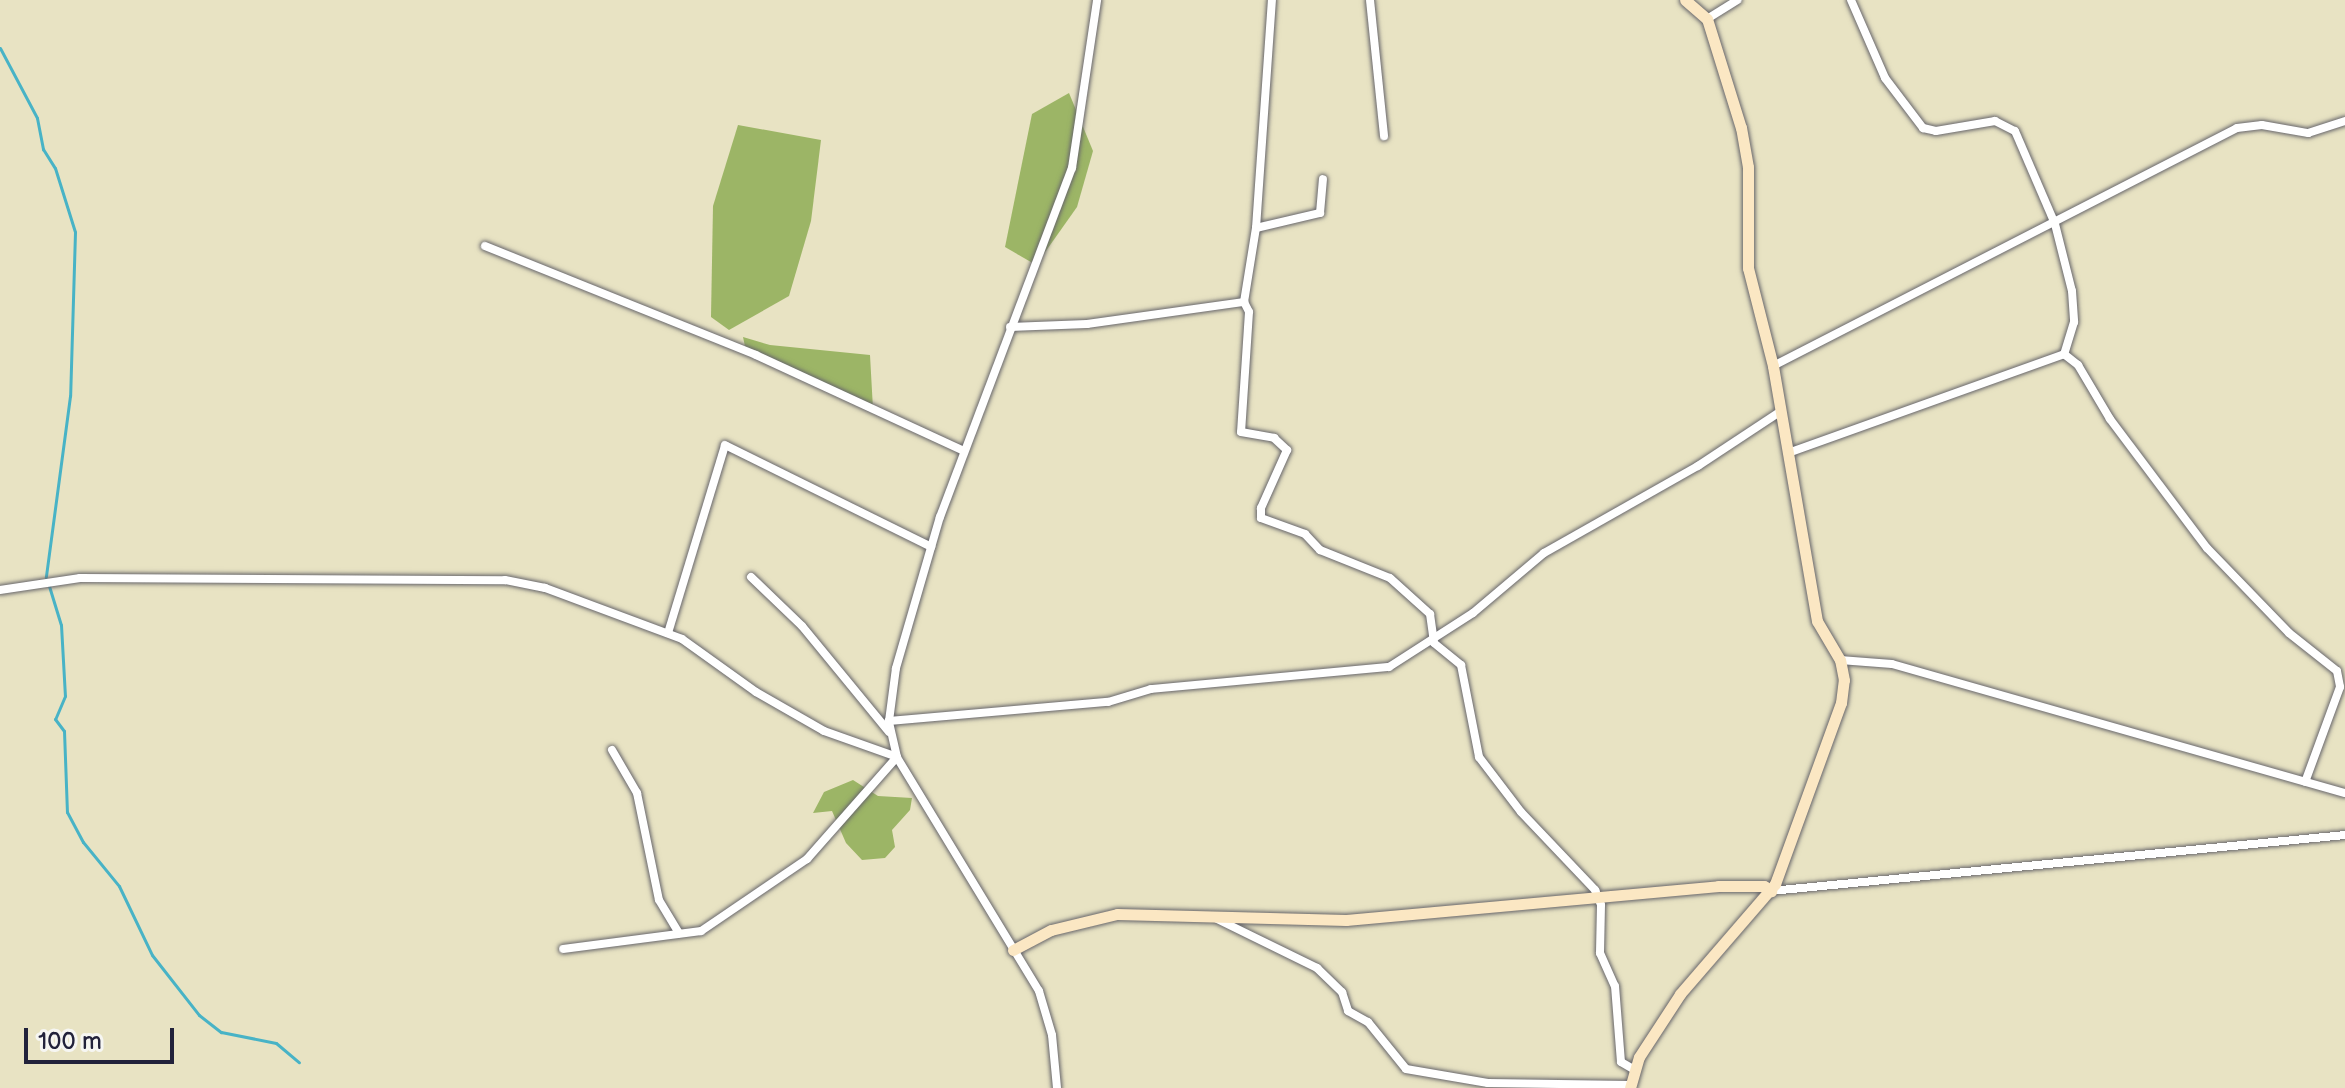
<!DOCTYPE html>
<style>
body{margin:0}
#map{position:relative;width:2345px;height:1088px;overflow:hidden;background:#e8e3c3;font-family:"Balsamiq Sans",sans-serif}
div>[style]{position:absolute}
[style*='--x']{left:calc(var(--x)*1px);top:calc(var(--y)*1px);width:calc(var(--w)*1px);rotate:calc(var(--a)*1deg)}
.forest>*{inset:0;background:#9cb566}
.stream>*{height:3px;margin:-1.5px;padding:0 1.5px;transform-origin:1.5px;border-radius:1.5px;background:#48b3c6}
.roads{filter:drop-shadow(0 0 2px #67666b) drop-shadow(0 0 2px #67666b)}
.street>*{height:8px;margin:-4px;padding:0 4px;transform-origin:4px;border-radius:4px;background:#fff}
.secondary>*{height:11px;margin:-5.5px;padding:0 5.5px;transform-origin:5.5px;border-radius:5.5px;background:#fbe7c3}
span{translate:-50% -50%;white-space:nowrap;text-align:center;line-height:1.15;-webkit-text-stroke:6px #f6f6f2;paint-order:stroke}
.scale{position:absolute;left:24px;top:1028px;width:150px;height:36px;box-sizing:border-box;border:4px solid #22223b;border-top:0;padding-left:10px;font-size:24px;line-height:28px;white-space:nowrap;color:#22223b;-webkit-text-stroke:6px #f6f6f2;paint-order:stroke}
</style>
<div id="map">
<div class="forest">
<div style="clip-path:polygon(1069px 93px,1093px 151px,1077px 207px,1036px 265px,1005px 247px,1032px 114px)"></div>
<div style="clip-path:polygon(738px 125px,821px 140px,811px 221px,789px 296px,729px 330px,711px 317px,713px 206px)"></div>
<div style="clip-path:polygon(743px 337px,770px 345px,870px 355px,873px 409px,746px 351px)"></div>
<div style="clip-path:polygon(853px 780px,878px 796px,912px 798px,910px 810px,892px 830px,895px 847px,885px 858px,862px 860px,846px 843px,832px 811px,813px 813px,824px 792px)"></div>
</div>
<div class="stream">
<div style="--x:0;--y:48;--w:79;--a:62.1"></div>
<div style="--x:37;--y:118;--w:32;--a:79"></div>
<div style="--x:43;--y:149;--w:22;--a:58"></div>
<div style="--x:55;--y:168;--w:67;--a:72.6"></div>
<div style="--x:75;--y:232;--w:164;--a:91.7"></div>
<div style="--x:70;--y:396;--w:183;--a:97.6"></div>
<div style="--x:49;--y:586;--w:41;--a:72.9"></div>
<div style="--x:61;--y:625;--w:71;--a:86.8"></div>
<div style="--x:65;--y:696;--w:25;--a:113"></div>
<div style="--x:55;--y:719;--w:15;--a:53"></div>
<div style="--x:64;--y:731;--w:81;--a:87.9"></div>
<div style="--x:67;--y:812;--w:34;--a:62"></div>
<div style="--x:83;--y:842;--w:57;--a:50.7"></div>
<div style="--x:119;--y:886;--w:76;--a:64.4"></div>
<div style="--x:152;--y:955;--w:76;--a:51.9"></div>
<div style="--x:199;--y:1015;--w:28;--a:38"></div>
<div style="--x:221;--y:1032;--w:56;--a:11.3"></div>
<div style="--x:276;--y:1043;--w:30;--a:40"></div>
</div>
<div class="roads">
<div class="street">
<div style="--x:1370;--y:0;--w:137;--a:84.1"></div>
<div style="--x:1851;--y:0;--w:85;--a:66.4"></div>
<div style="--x:1885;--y:78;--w:63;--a:52.8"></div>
<div style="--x:1923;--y:128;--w:13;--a:13"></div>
<div style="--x:1936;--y:131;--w:60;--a:-9.6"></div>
<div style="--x:1995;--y:121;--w:22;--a:27"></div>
<div style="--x:2015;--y:131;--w:101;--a:66.7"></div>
<div style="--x:2055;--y:224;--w:69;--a:75.8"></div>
<div style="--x:2072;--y:291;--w:31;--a:86"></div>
<div style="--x:2074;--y:322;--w:34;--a:107"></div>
<div style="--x:1707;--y:19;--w:36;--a:-32"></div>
<div style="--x:1256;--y:228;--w:66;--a:-13.2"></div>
<div style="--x:1320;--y:213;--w:34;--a:-85"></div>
<div style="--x:485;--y:246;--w:292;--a:21.9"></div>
<div style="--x:756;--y:355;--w:229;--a:24.8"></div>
<div style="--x:1244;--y:302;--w:11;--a:63"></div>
<div style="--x:1249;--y:312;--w:120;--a:93.8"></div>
<div style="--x:1241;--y:432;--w:34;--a:10"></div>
<div style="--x:1274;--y:438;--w:18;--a:43"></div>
<div style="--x:1287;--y:450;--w:64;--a:114.1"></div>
<div style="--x:1261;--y:508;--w:10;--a:90"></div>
<div style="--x:1261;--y:518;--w:47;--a:20"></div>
<div style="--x:1305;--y:534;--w:22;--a:47"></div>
<div style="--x:1320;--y:550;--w:75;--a:21.8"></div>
<div style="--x:1390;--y:578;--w:54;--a:42"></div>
<div style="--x:1430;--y:614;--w:29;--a:82"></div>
<div style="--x:1434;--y:643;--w:35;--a:39"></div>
<div style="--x:1461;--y:665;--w:94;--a:78.9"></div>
<div style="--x:1479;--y:757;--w:69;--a:52.6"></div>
<div style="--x:1521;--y:812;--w:108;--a:46.5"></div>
<div style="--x:1595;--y:890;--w:16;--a:68"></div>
<div style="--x:1601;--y:905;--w:48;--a:91.2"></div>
<div style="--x:1600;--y:953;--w:36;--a:66"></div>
<div style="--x:1615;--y:986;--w:76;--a:85.5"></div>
<div style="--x:1621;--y:1062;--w:14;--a:30"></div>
<div style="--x:1010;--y:327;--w:77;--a:-2.2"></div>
<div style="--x:1087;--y:324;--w:159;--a:-8"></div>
<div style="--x:1244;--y:302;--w:75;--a:-80.8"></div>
<div style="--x:1256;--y:228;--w:229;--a:-86"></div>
<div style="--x:1773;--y:366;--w:521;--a:-27.15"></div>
<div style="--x:2237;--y:128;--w:25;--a:-7"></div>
<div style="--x:2262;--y:125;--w:47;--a:9.9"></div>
<div style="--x:2308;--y:133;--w:39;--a:-18"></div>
<div style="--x:1788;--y:453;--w:293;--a:-19.7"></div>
<div style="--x:2064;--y:354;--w:18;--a:38"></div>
<div style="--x:2078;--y:365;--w:63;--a:59.3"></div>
<div style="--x:2110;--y:419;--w:161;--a:53.1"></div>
<div style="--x:2207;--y:548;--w:118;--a:46"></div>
<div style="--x:2289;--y:633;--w:61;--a:38.4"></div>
<div style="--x:2337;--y:671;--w:16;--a:79"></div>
<div style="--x:2340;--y:687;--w:101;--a:110.2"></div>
<div style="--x:751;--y:577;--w:71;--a:43.9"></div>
<div style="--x:802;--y:626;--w:137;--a:50.6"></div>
<div style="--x:0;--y:590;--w:81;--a:-8.5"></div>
<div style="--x:80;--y:578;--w:425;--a:0.3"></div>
<div style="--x:505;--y:580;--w:41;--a:11.3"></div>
<div style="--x:545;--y:588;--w:146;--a:20.4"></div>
<div style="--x:682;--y:639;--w:91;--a:35.6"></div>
<div style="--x:756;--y:692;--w:78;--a:29.8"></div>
<div style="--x:824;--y:731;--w:77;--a:19.6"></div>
<div style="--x:897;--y:757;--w:136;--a:131.4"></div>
<div style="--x:807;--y:859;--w:128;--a:145.8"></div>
<div style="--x:701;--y:931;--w:139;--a:172.6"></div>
<div style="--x:668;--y:633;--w:196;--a:-73.1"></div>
<div style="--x:725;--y:445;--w:230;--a:26.3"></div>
<div style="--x:1840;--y:660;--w:52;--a:4.4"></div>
<div style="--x:1892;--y:664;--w:471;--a:15.9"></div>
<div style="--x:889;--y:721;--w:220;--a:-5"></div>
<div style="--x:1108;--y:702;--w:45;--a:-16.8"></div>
<div style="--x:1151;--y:689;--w:239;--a:-5.3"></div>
<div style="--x:1389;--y:667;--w:100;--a:-32.7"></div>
<div style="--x:1473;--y:613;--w:93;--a:-40.2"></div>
<div style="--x:1544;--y:553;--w:177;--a:-29.5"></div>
<div style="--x:1698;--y:466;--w:100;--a:-33.5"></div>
<div style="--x:612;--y:750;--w:50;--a:59.8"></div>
<div style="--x:637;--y:793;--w:109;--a:78.4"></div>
<div style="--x:659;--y:900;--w:39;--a:59"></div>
<div style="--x:1771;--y:891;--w:577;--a:-5.57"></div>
<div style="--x:1215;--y:918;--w:114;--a:26.1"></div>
<div style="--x:1317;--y:968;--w:35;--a:44"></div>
<div style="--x:1342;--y:992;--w:20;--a:72"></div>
<div style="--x:1348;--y:1011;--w:23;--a:29"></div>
<div style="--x:1368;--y:1022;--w:60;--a:51"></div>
<div style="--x:1406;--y:1069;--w:83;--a:9.7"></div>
<div style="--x:1488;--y:1083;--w:142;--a:0.8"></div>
<div style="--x:1057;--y:1088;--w:53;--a:-95.4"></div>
<div style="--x:1052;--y:1035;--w:46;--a:-106.5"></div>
<div style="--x:1039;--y:991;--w:274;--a:-121.3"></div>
<div style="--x:897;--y:757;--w:37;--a:-103"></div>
<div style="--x:889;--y:721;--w:53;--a:-82.5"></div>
<div style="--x:896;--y:668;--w:157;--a:-73.8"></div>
<div style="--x:940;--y:517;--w:373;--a:-69.3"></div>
<div style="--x:1072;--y:168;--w:170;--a:-81.5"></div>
</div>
<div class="secondary">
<div style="--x:1013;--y:950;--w:43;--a:-27.8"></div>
<div style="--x:1051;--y:930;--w:68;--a:-13.6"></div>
<div style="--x:1117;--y:914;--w:229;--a:1.5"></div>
<div style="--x:1346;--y:920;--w:374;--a:-5.2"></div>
<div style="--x:1718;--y:886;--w:46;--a:0"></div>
<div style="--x:1764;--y:886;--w:9;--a:36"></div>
<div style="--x:1630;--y:1088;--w:32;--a:-74"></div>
<div style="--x:1639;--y:1057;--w:75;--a:-56.9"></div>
<div style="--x:1680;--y:994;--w:145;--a:-49.2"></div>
<div style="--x:1775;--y:884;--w:193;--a:-70"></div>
<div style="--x:1841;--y:703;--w:23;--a:-83"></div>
<div style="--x:1844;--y:680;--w:20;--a:-101"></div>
<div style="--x:1840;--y:660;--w:45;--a:-120.5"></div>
<div style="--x:1817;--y:621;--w:259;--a:-99.8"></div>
<div style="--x:1773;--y:366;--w:101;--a:-104.3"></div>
<div style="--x:1748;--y:268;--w:101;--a:-90"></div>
<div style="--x:1748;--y:167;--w:40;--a:-100"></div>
<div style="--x:1741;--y:128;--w:114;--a:-107.3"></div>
<div style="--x:1707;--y:19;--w:29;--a:-139"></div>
</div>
</div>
<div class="scale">100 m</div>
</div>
